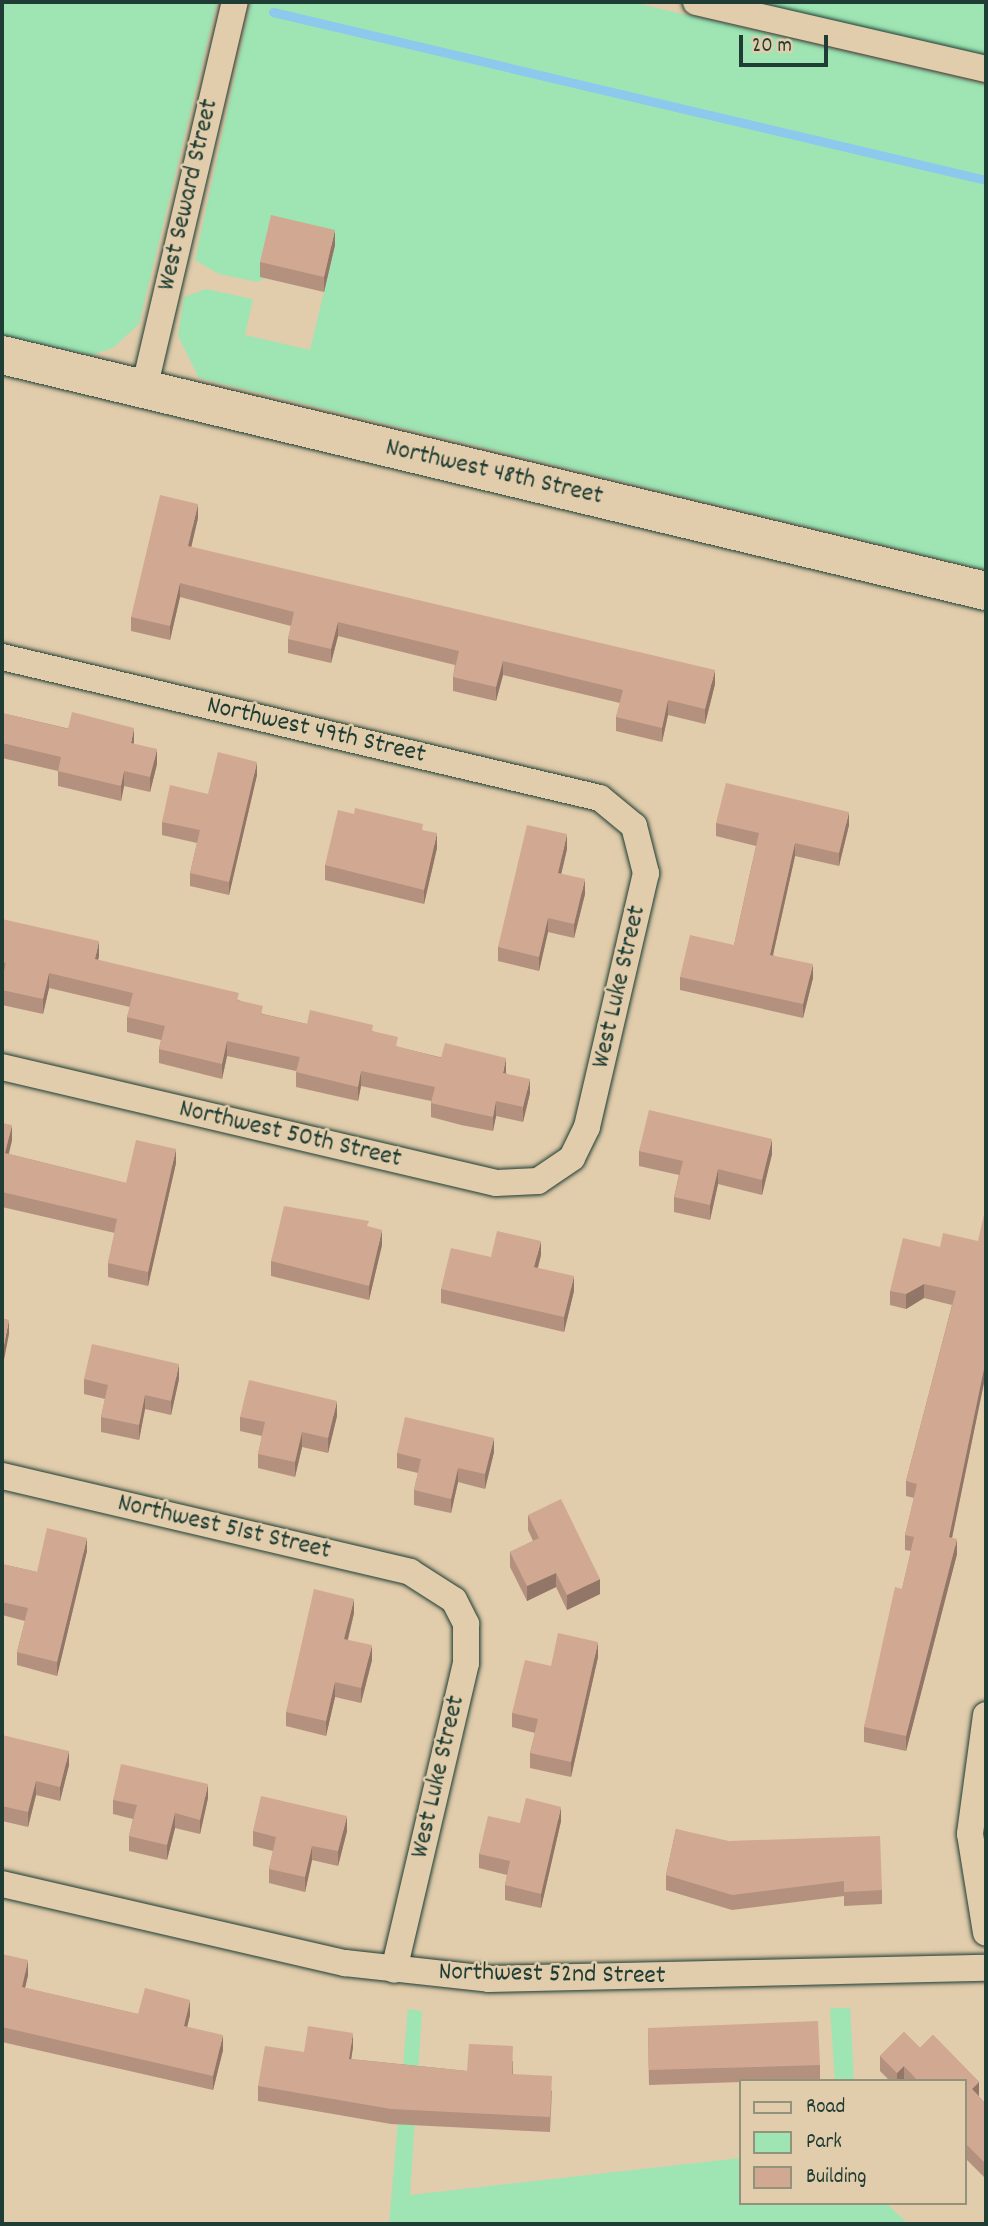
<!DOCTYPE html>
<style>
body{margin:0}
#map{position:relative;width:988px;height:2226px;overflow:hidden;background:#e1ccab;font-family:Dekko,sans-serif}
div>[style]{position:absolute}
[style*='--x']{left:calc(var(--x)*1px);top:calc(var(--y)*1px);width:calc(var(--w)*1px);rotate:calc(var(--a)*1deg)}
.green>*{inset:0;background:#9ee5b3}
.stream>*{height:9px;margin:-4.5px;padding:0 4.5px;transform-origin:4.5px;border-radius:4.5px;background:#8dc9ed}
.roads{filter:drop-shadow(0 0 2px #1f3d34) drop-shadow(0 0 2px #1f3d34)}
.street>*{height:26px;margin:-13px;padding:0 13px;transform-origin:13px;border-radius:13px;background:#e1ccab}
.secondary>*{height:38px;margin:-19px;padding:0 19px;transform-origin:19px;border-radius:19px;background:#e1ccab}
.wall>*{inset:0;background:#b4917e}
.shaded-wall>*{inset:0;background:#927667}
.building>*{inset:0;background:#d1a993}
span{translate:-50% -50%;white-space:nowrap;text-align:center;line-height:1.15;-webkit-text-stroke:5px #e1ccab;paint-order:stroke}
.street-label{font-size:26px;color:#1f3d34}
.frame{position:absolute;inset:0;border:4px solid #1f3d34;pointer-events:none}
.legend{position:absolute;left:739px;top:2079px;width:228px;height:126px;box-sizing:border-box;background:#e1ccab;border:2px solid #93937b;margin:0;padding:9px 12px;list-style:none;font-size:21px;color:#1f3d34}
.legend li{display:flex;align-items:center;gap:14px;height:35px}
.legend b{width:35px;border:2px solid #93937b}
.scale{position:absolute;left:739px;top:35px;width:89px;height:32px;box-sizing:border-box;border:4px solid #1f3d34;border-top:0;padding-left:9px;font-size:21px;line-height:24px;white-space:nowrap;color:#1f3d34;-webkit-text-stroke:5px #e1ccab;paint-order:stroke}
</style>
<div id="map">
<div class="green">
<div style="clip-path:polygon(2px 2px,217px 2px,139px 324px,113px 348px,92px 355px,2px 335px)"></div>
<div style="clip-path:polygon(251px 2px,631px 2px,986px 85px,986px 570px,199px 378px,178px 336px,184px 297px,206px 289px,253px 299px,245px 335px,310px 350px,335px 246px,257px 282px,219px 274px,195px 260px)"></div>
<div style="clip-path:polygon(696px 2px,986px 2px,986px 69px)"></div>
<div style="clip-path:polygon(830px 2008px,850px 2008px,854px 2081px,835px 2081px)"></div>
<div style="clip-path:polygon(408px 2009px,422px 2011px,410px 2195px,741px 2158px,741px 2203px,886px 2203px,908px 2224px,389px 2224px)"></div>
</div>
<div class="stream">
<div style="--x:273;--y:12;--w:733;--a:13.26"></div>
</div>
<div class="roads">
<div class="street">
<div style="--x:696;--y:2;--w:298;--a:13"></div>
<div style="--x:144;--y:389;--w:398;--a:-76.8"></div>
<div style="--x:2;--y:657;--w:614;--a:13.27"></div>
<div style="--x:600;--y:798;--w:44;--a:39.5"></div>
<div style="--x:634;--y:826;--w:49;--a:75.7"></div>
<div style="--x:646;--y:873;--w:261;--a:103.1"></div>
<div style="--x:587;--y:1127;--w:34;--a:116"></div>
<div style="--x:572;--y:1158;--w:41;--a:145.9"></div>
<div style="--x:538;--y:1181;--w:42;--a:177.3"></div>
<div style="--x:496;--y:1183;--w:507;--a:-166.79"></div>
<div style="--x:2;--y:1476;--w:419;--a:13.2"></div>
<div style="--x:410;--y:1572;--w:52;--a:32.5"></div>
<div style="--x:454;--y:1600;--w:27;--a:63"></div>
<div style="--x:466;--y:1624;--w:39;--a:90"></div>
<div style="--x:466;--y:1663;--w:315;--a:103.2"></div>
<div style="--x:986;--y:1715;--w:120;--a:97.7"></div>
<div style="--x:970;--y:1834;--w:100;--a:80.8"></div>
<div style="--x:2;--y:1884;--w:352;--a:13"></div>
<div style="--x:345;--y:1963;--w:145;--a:6.3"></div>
<div style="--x:489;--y:1979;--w:497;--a:-1.3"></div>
</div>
<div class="secondary">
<div style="--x:2;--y:355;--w:1012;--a:13.49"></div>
</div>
</div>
<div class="wall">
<div style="clip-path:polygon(335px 245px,324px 292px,260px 277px,260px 262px)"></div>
<div style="clip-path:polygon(198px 518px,191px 547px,715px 684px,705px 724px,668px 715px,662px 742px,616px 731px,616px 717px,620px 703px,503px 675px,496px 701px,453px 691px,453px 677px,455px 665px,338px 636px,331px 663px,288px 653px,288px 639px,291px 626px,180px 597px,170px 640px,131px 631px,131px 617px)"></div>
<div style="clip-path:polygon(2px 713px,134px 744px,157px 764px,150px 792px,124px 786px,121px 801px,58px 786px,58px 771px,2px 758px)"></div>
<div style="clip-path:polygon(257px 775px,229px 895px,190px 886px,190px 873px,197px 843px,162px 835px,162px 822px,208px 794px)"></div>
<div style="clip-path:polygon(716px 823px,849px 825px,839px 866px,795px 856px,773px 955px,813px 978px,803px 1018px,680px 990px,680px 977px,734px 945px,756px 846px,716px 836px)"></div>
<div style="clip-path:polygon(423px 830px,437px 848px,424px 904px,325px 880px,325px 865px)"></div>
<div style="clip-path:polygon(567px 849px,561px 874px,585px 894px,574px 938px,548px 932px,539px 971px,498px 961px,498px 947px)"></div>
<div style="clip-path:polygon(2px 919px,99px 956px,98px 960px,239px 1000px,263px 1014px,307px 1024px,373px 1031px,398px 1047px,506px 1073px,530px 1093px,523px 1122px,496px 1116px,493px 1131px,461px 1125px,431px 1117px,431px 1101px,361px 1086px,358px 1101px,296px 1087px,296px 1071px,227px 1056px,222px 1079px,159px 1063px,159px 1049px,161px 1040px,127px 1032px,127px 1017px,130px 1007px,49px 988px,43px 1014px,2px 1005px)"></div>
<div style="clip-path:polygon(2px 1123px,12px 1140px,9px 1154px,126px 1183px,176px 1163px,148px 1286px,108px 1277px,108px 1263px,115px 1233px,2px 1207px)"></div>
<div style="clip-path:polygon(639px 1151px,772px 1154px,762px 1195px,718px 1184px,710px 1220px,674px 1212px,674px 1197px,679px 1175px,639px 1166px)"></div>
<div style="clip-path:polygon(978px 1241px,986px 1373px,952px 1538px,957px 1554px,906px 1751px,864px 1742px,864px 1727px,902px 1589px,911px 1551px,905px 1550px,905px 1535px,914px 1498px,906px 1496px,906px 1481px,952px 1305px,924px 1298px,906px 1309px,890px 1305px,890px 1291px,940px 1247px)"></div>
<div style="clip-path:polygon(382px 1245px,369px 1300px,271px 1276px,271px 1261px)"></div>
<div style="clip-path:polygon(541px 1255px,538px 1268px,574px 1291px,564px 1332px,441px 1303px,441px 1289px,491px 1257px)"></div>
<div style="clip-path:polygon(84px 1379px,179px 1379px,171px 1415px,145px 1409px,139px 1440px,101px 1432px,101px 1417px,105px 1399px,84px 1394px)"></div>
<div style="clip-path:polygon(337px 1416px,328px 1453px,302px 1447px,295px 1477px,258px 1468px,258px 1454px,262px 1436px,240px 1431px,240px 1417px)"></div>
<div style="clip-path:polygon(494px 1452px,485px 1489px,458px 1482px,451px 1513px,414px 1505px,414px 1490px,418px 1473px,397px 1468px,397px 1453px)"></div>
<div style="clip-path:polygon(528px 1515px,600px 1594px,567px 1610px,556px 1587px,527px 1601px,510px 1567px,510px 1552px,533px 1541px,528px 1530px)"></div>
<div style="clip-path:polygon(87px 1551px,57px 1676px,17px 1665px,17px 1652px,25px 1621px,2px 1615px,2px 1564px,37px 1572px)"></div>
<div style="clip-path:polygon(354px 1613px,348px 1640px,372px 1660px,361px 1703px,335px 1697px,326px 1736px,286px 1726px,286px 1712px)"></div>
<div style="clip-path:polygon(598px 1657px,571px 1777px,530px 1768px,530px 1753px,535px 1733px,512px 1727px,512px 1713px,551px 1666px)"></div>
<div style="clip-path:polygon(2px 1735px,69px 1765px,60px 1801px,36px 1795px,28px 1827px,2px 1821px)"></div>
<div style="clip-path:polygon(208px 1798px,200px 1834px,175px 1828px,167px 1860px,129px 1851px,129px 1836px,133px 1819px,113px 1814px,113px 1800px)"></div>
<div style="clip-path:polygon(561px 1821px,541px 1908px,505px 1900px,505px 1885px,507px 1875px,479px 1868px,479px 1854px,520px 1823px)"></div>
<div style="clip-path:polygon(676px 1829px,882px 1890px,882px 1904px,844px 1906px,844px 1896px,732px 1910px,666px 1890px,666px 1875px)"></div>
<div style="clip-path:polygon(253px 1831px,347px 1831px,338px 1866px,312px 1860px,305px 1892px,269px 1883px,269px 1869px,273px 1851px,253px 1846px)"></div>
<div style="clip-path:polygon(2px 1954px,28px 1975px,25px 1988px,138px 2014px,190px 2015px,187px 2027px,223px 2050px,213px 2090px,2px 2042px)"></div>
<div style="clip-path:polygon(648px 2028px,820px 2065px,820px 2079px,741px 2081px,741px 2082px,649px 2085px)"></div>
<div style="clip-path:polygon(904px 2032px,920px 2048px,933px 2035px,979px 2082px,979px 2097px,986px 2104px,986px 2179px,965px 2158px,965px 2081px,890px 2081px,880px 2071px,880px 2056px)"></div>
<div style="clip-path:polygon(353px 2047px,351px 2059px,467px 2071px,513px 2061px,513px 2074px,552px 2091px,550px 2132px,391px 2124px,258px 2101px,258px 2086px,304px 2052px)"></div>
</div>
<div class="shaded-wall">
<div style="clip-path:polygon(335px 230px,335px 245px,324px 292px,324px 277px)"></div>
<div style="clip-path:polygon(198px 504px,198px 518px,188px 561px,188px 546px)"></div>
<div style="clip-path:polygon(180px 583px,180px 597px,170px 640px,170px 626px)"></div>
<div style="clip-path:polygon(338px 622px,338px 636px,331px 663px,331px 649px)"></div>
<div style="clip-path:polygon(503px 661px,503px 675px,496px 701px,496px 687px)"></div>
<div style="clip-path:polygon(715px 670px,715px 684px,705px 724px,705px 709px)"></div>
<div style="clip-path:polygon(668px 700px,668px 715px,662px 742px,662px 728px)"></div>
<div style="clip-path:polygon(134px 728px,134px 742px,131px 758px,131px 743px)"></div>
<div style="clip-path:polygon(157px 749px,157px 764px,150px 792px,150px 777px)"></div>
<div style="clip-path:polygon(257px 762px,257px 775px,229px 895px,229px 882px)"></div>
<div style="clip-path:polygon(124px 771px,124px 786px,121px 801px,121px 786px)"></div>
<div style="clip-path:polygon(849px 812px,849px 825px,839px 866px,839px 853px)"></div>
<div style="clip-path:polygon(437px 833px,437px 848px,424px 904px,424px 890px)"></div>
<div style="clip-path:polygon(567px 834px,567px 849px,558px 888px,558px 873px)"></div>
<div style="clip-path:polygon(795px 843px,795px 856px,770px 968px,770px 955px)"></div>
<div style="clip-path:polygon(585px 879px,585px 894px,574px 938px,574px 924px)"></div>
<div style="clip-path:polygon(548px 918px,548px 932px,539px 971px,539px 957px)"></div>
<div style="clip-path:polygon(99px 941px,99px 956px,95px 974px,95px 959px)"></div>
<div style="clip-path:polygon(813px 964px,813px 978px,803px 1018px,803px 1004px)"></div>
<div style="clip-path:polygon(49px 973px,49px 988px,43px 1014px,43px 999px)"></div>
<div style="clip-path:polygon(227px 1041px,227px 1056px,222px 1079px,222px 1064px)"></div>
<div style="clip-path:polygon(506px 1058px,506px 1073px,503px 1073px)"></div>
<div style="clip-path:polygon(361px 1071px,361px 1086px,358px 1101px,358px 1087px)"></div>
<div style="clip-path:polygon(530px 1079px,530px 1093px,523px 1122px,523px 1107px)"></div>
<div style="clip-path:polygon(496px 1101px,496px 1116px,493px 1131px,493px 1117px)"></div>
<div style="clip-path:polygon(12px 1125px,12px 1140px,5px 1167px,5px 1153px)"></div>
<div style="clip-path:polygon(772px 1139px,772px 1154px,762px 1195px,762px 1180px)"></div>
<div style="clip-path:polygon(176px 1149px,176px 1163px,148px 1286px,148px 1272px)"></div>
<div style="clip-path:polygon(718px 1169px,718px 1184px,710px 1220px,710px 1205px)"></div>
<div style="clip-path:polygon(382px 1230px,382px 1245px,369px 1300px,369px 1286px)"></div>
<div style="clip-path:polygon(541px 1241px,541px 1255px,534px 1282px,534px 1267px)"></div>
<div style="clip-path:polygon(574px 1276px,574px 1291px,564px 1332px,564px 1317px)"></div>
<div style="clip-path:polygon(924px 1284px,924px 1298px,906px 1309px,906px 1294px)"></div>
<div style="clip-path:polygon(9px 1320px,9px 1334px,2px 1370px,2px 1355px)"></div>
<div style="clip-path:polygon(986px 1359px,986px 1373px,949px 1552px,949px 1537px)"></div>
<div style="clip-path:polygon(179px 1364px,179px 1379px,171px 1415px,171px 1401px)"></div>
<div style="clip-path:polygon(145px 1395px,145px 1409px,139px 1440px,139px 1425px)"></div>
<div style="clip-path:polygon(337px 1401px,337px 1416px,328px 1453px,328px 1438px)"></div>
<div style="clip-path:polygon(302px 1432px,302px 1447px,295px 1477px,295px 1462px)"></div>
<div style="clip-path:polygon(494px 1438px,494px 1452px,485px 1489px,485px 1474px)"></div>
<div style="clip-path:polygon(458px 1468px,458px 1482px,451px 1513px,451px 1499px)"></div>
<div style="clip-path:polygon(87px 1538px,87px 1551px,57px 1676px,57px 1662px)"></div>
<div style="clip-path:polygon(957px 1539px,957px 1554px,906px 1751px,906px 1736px)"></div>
<div style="clip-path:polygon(556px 1573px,556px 1587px,527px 1601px,527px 1586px)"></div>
<div style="clip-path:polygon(600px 1579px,600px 1594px,567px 1610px,567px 1595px)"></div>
<div style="clip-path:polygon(354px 1599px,354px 1613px,344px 1654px,344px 1639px)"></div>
<div style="clip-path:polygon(598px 1642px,598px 1657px,571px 1777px,571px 1762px)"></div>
<div style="clip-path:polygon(372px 1645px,372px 1660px,361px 1703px,361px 1688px)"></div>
<div style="clip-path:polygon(335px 1682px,335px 1697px,326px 1736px,326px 1721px)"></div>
<div style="clip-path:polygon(69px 1751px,69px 1765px,60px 1801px,60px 1787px)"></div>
<div style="clip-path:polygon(36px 1781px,36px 1795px,28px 1827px,28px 1812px)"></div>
<div style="clip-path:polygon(208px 1784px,208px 1798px,200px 1834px,200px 1820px)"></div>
<div style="clip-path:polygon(561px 1807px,561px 1821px,541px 1908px,541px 1894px)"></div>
<div style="clip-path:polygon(175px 1813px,175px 1828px,167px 1860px,167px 1845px)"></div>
<div style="clip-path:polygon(347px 1816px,347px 1831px,338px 1866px,338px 1851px)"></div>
<div style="clip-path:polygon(312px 1846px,312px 1860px,305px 1892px,305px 1877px)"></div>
<div style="clip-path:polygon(28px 1960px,28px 1975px,22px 2001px,22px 1987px)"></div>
<div style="clip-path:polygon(190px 2000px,190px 2015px,184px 2040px,184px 2026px)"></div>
<div style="clip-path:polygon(353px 2033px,353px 2047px,349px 2074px,349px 2059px)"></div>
<div style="clip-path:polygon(223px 2035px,223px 2050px,213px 2090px,213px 2076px)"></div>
<div style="clip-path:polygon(904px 2066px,904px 2081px,897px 2081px,897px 2073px)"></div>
<div style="clip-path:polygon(979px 2082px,979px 2096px,972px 2089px)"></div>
</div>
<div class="building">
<div style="clip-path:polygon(271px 215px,335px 230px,324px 277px,260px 262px)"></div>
<div style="clip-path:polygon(160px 495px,198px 504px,188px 546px,715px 670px,705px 709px,668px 700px,662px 728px,616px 717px,623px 690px,503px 661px,496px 687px,453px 677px,459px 651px,338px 622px,331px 649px,288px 639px,294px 612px,180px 583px,170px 626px,131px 617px)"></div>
<div style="clip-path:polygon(72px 712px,134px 728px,131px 743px,157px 749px,150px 777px,124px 771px,121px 786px,58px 771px,61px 757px,2px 743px,2px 713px,68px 729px)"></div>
<div style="clip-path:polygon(218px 752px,257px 762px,229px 882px,190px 873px,200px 830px,162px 822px,170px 785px,208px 794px)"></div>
<div style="clip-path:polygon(726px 783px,849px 812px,839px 853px,795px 843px,770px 955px,813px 964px,803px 1004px,680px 977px,690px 935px,734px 945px,759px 833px,716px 823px)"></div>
<div style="clip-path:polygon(355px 808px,423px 824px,422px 830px,437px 833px,424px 890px,325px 865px,338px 810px,354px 814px)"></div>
<div style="clip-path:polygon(527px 825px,567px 834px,558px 873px,585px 879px,574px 924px,548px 918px,539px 957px,498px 947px)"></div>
<div style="clip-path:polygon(2px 919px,99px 941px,95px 959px,239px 993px,237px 1000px,263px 1006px,261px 1014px,307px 1024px,310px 1010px,373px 1025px,372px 1031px,398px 1037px,396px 1046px,441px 1058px,445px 1043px,506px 1058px,503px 1073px,530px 1079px,523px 1107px,496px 1101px,493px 1117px,461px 1110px,431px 1103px,435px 1087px,361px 1071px,358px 1087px,296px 1072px,300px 1057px,227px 1041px,222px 1064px,159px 1049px,165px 1026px,127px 1017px,133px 993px,49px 973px,43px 999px,2px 990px,2px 980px,6px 963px,2px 962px)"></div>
<div style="clip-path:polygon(649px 1110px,772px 1139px,762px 1180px,718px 1169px,710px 1205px,674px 1197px,683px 1161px,639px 1151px)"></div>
<div style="clip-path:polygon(2px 1123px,12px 1125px,5px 1153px,126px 1183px,136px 1140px,176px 1149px,148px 1272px,108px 1263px,117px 1219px,2px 1192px)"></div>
<div style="clip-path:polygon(284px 1206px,369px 1221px,367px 1226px,382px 1230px,369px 1286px,271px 1261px)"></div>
<div style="clip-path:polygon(986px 1206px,986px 1359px,949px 1537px,957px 1539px,906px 1736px,864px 1727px,895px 1587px,902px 1589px,914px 1537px,905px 1535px,917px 1484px,906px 1481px,956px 1291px,924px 1284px,906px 1294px,890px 1291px,903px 1238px,940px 1247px,943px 1233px,978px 1241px)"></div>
<div style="clip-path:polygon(497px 1231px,541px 1241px,534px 1267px,574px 1276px,564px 1317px,441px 1289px,451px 1248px,491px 1257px)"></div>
<div style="clip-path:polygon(2px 1318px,9px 1320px,2px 1355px)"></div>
<div style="clip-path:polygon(92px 1344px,179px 1364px,171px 1401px,145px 1395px,139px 1425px,101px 1417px,108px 1385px,84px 1379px)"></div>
<div style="clip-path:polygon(249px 1380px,337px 1401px,328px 1438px,302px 1432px,295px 1462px,258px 1454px,265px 1422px,240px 1417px)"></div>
<div style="clip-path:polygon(405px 1417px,494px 1438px,485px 1474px,458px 1468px,451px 1499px,414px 1490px,421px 1459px,397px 1453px)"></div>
<div style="clip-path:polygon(561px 1499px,600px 1579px,567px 1595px,556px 1573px,527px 1586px,510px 1552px,539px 1538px,528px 1515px)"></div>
<div style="clip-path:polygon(47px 1528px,87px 1538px,57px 1662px,17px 1652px,28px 1608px,2px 1602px,2px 1564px,37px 1572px)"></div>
<div style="clip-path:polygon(314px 1589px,354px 1599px,344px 1639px,372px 1645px,361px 1688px,335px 1682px,326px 1721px,286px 1712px)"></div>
<div style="clip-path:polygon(558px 1633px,598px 1642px,571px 1762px,530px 1753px,538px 1719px,512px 1713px,525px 1660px,551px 1666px)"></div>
<div style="clip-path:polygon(2px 1735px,69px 1751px,60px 1787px,36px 1781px,28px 1812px,2px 1806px)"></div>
<div style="clip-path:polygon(121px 1764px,208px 1784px,200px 1820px,175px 1813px,167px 1845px,129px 1836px,137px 1805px,113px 1800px)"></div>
<div style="clip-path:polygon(261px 1796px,347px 1816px,338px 1851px,312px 1846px,305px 1877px,269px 1869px,276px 1837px,253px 1831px)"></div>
<div style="clip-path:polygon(526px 1798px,561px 1807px,541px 1894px,505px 1885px,510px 1861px,479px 1854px,488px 1816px,520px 1823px)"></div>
<div style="clip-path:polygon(676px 1829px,729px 1841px,880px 1836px,882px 1890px,844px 1892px,844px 1881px,732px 1895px,666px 1875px)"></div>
<div style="clip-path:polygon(2px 1954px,28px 1960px,22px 1987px,138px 2014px,145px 1988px,190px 2000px,184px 2026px,223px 2035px,213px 2076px,2px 2027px)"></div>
<div style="clip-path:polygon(818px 2021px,820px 2065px,649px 2070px,648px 2028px)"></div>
<div style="clip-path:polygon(308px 2026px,353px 2033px,349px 2059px,467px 2071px,469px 2044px,513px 2046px,512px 2074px,552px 2076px,550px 2117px,391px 2109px,258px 2086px,265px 2046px,304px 2052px)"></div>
<div style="clip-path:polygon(904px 2032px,920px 2048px,933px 2035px,979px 2082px,972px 2089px,986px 2104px,986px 2164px,965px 2143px,965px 2081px,918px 2081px,904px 2066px,897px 2073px,880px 2056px)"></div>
</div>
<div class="street-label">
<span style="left:189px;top:195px;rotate:-77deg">West Seward Street</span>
<span style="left:494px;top:473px;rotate:13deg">Northwest 48th Street</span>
<span style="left:316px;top:731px;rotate:13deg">Northwest 49th Street</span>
<span style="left:620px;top:987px;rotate:-77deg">West Luke Street</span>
<span style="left:290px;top:1135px;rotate:13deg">Northwest 50th Street</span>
<span style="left:224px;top:1528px;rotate:13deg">Northwest 51st Street</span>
<span style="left:439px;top:1777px;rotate:-77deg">West Luke Street</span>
<span style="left:552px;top:1975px;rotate:1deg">Northwest 52nd Street</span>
</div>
<div class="frame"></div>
<ul class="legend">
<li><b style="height:9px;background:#e1ccab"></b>Road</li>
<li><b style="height:19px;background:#9ee5b3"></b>Park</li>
<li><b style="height:19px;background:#d1a993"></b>Building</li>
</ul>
<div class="scale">20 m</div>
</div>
